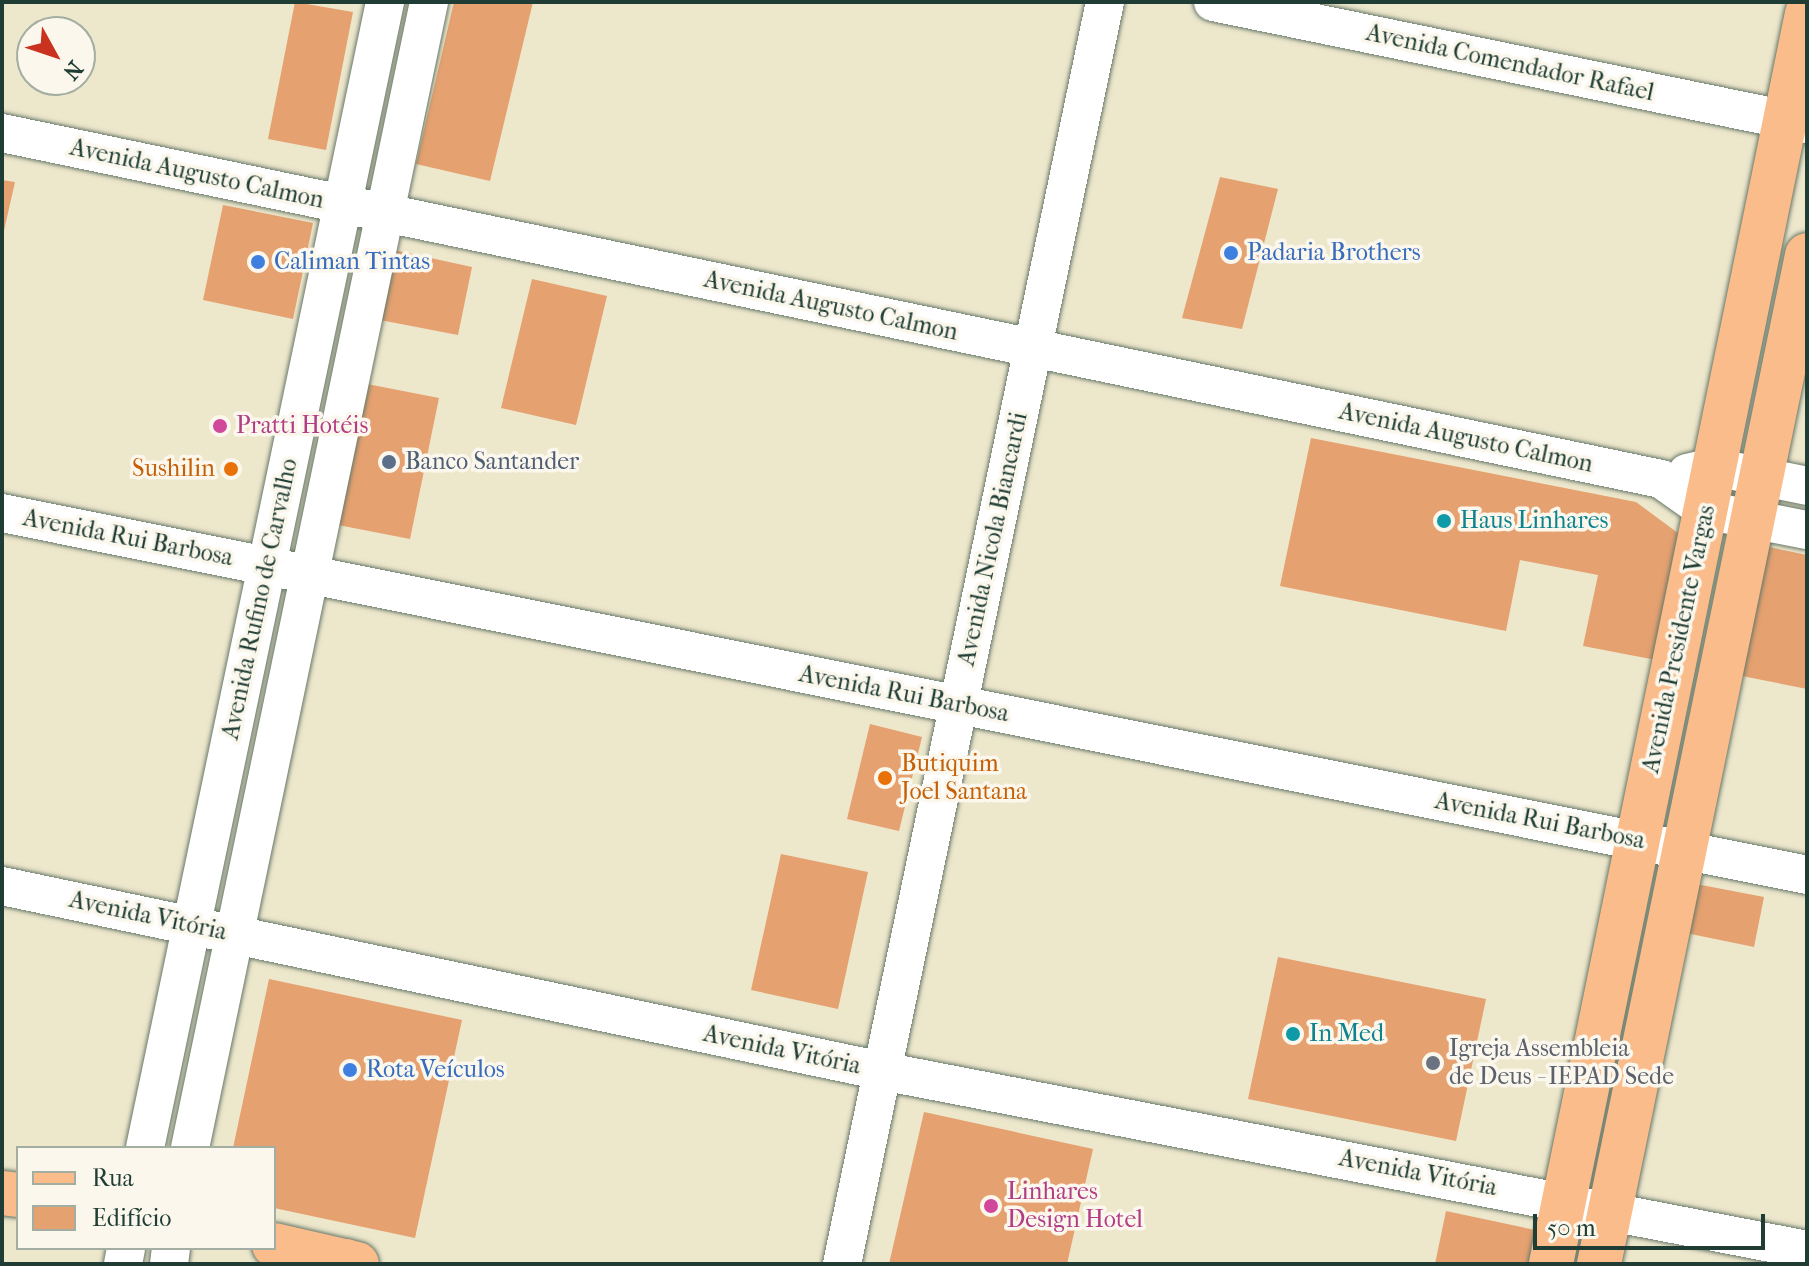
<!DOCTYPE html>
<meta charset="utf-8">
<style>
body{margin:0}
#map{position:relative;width:1809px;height:1266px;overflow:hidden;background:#ede7cc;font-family:"IM FELL French Canon",serif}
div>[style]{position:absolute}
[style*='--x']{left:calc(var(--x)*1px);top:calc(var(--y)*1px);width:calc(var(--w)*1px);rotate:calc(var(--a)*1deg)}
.building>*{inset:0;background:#e5a170}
.roads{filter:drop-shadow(0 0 2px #677869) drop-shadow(0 0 2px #677869)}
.minor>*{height:38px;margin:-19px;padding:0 19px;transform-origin:19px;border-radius:19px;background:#fff}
.major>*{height:44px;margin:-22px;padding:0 22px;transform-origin:22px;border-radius:22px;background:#fabc8b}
.highway>*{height:44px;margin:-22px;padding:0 22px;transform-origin:22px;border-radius:22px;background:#fabc8b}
.dots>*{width:22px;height:22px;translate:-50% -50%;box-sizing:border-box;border:4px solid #fbf7ec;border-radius:50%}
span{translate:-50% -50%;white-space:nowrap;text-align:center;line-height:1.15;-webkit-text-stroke:7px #fbf7ec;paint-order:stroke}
.street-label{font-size:24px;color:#1f3d34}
.shop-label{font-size:24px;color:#366cbe}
.left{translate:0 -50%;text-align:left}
.hotel-label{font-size:24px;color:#b23c85}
.service-label{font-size:24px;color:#4e5e75}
.food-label{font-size:24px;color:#c56008}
.right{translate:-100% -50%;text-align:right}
.culture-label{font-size:24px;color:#0d838f}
.worship-label{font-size:24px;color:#5b616d}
.frame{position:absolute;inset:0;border:4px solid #1f3d34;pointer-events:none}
.legend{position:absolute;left:16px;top:1146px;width:260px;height:104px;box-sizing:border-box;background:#fbf7ec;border:2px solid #a3ada2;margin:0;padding:10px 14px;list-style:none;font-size:24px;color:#1f3d34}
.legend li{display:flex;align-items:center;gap:16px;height:40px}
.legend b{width:40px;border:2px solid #a3ada2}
.north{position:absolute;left:16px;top:16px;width:80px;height:80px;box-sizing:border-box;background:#fbf7ec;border:2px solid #a3ada2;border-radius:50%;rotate:130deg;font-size:22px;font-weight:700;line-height:32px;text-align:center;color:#1f3d34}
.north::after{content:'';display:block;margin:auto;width:28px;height:36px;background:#c8321e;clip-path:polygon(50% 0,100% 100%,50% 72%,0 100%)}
.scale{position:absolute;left:1533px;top:1214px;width:232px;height:36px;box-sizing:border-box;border:4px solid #1f3d34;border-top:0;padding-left:10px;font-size:24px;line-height:28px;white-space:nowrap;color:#1f3d34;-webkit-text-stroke:6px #fbf7ec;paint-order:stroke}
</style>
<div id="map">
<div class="building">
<div style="clip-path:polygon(295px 2px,353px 12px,326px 150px,268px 139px)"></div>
<div style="clip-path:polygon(454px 2px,533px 2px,490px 181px,416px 164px)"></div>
<div style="clip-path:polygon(1220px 177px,1278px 189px,1242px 329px,1182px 318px)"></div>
<div style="clip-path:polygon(2px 180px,15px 182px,3px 235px,2px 235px)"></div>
<div style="clip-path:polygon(223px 205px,313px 223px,293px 319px,203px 300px)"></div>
<div style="clip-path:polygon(394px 250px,472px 267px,458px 335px,380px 320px)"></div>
<div style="clip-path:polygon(532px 279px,607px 296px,576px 425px,501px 408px)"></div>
<div style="clip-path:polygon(367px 384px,439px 398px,410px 539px,338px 525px)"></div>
<div style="clip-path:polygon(1311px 438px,1636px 502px,1682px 536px,1656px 660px,1583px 646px,1598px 575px,1520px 560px,1506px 631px,1280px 586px)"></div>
<div style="clip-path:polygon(1764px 546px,1807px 555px,1807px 689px,1737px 675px)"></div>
<div style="clip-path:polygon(870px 724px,922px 737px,899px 831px,847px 819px)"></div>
<div style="clip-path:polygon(781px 854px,868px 872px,838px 1009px,751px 990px)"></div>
<div style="clip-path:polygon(1696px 884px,1764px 897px,1754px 947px,1686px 933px)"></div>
<div style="clip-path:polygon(1278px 957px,1486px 999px,1456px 1141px,1248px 1099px)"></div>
<div style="clip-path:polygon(269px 979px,462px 1020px,415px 1238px,274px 1208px,274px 1148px,233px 1148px)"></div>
<div style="clip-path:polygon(924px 1112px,1093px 1149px,1067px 1264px,889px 1264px)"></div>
<div style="clip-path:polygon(1446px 1211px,1535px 1230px,1528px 1264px,1435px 1264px)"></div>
</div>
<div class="roads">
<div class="minor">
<div style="--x:1213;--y:2;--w:606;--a:11.61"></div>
<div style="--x:2;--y:133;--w:1695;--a:11.78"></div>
<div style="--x:1661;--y:479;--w:54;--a:35.2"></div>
<div style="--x:1705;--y:510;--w:104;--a:11.1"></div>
<div style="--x:1687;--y:473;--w:28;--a:-13"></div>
<div style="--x:1714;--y:467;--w:95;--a:11.5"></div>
<div style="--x:2;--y:513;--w:1841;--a:11.34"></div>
<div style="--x:2;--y:886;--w:899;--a:11.87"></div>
<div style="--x:882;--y:1071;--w:942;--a:10.95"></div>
<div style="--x:145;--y:1148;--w:1171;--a:-78.17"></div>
<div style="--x:190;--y:1148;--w:1171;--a:-78.22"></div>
<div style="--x:123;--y:1264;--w:16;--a:-79"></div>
<div style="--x:169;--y:1264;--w:16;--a:-83"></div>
<div style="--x:842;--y:1264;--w:1289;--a:-78.23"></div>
</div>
<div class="major">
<div style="--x:2;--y:1193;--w:16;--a:7"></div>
<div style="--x:274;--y:1245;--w:85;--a:12.9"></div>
<div style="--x:1551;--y:1264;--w:1276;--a:-78.43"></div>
<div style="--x:1599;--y:1264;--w:1030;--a:-78.35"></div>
</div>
<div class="highway">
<div style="--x:346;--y:1261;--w:5;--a:37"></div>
</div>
</div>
<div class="dots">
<div style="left:1231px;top:253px;background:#3f7fe0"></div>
<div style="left:258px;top:262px;background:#3f7fe0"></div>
<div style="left:220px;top:426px;background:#d1479c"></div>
<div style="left:389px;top:462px;background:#5c6f8a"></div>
<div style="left:231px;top:469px;background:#e8710a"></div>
<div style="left:1444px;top:521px;background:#0f9aa8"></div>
<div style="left:885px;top:778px;background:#e8710a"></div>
<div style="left:1293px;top:1034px;background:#0f9aa8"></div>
<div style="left:1433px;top:1063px;background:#6b7280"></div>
<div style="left:350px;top:1070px;background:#3f7fe0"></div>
<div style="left:991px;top:1206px;background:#d1479c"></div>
</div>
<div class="street-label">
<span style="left:1510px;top:63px;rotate:12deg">Avenida Comendador Rafael</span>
<span style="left:197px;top:174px;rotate:12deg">Avenida Augusto Calmon</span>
<span style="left:831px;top:306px;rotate:12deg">Avenida Augusto Calmon</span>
<span style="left:1466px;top:438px;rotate:12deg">Avenida Augusto Calmon</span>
<span style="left:128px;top:538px;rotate:11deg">Avenida Rui Barbosa</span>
<span style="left:993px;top:539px;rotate:-78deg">Avenida Nicola Biancardi</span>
<span style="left:260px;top:599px;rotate:-78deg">Avenida Rufino de Carvalho</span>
<span style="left:1679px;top:639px;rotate:-78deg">Avenida Presidente Vargas</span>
<span style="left:904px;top:694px;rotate:11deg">Avenida Rui Barbosa</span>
<span style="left:1540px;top:821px;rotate:11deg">Avenida Rui Barbosa</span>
<span style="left:148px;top:916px;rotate:12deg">Avenida Vitória</span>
<span style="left:782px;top:1050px;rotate:12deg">Avenida Vitória</span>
<span style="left:1418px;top:1173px;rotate:11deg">Avenida Vitória</span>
</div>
<div class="shop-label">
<span class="left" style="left:1247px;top:253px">Padaria Brothers</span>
<span class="left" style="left:274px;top:262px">Caliman Tintas</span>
<span class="left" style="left:366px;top:1070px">Rota Veículos</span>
</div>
<div class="hotel-label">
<span class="left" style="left:236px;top:426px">Pratti Hotéis</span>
<span class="left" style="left:1007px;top:1206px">Linhares<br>Design Hotel</span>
</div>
<div class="service-label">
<span class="left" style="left:405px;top:462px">Banco Santander</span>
</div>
<div class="food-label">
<span class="right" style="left:215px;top:469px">Sushilin</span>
<span class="left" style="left:901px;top:778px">Butiquim<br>Joel Santana</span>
</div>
<div class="culture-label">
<span class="left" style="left:1460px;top:521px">Haus Linhares</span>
<span class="left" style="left:1309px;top:1034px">In Med</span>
</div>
<div class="worship-label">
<span class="left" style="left:1449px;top:1063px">Igreja Assembleia<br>de Deus - IEPAD Sede</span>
</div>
<div class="frame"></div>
<ul class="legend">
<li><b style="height:10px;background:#fabc8b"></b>Rua</li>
<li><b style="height:22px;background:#e5a170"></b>Edifício</li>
</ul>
<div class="north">N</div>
<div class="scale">50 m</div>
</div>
